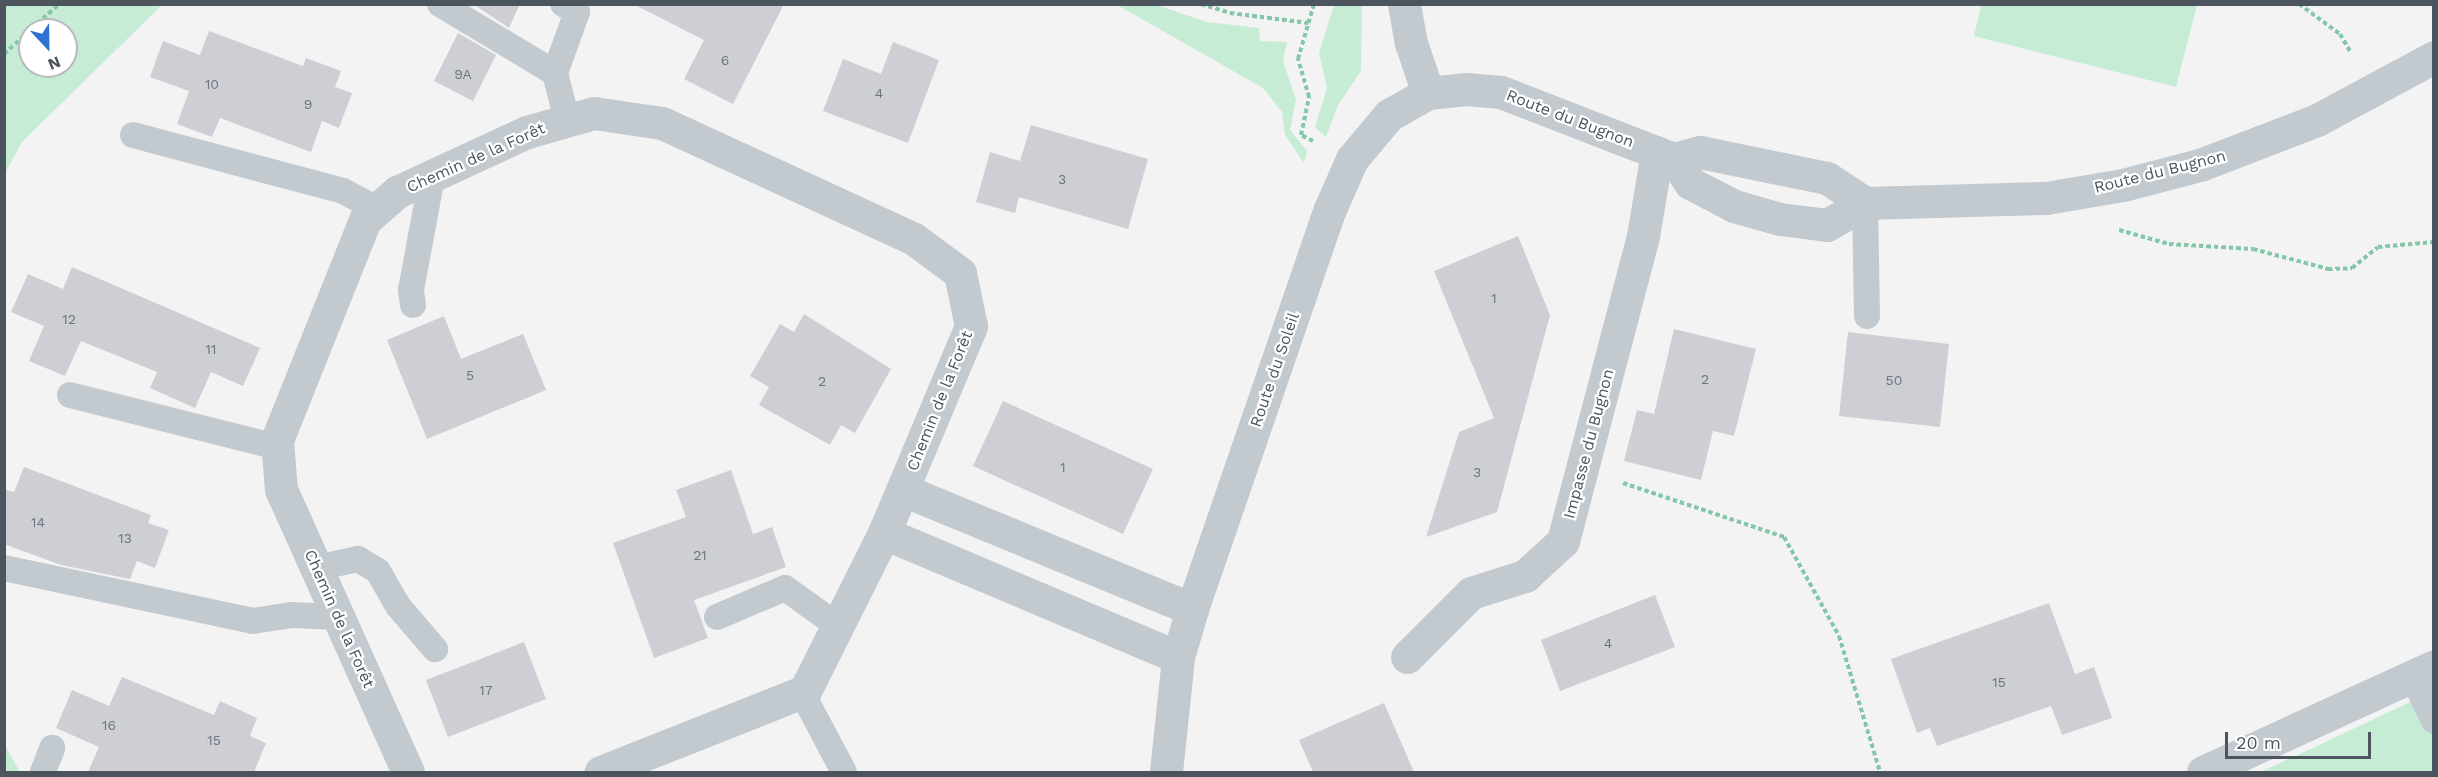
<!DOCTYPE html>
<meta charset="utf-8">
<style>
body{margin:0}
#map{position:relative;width:2438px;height:777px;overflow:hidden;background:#f4f3f3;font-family:"Work Sans",sans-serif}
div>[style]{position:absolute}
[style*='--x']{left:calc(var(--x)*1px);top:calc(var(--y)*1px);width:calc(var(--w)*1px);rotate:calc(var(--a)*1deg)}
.green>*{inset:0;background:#c7ecd6}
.building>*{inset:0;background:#cdcfd4}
.path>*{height:4px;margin-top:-2px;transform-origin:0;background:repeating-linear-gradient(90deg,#82c7a7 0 4.5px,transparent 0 7.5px)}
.service>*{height:26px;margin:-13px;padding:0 13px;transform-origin:13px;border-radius:13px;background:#c2c9cf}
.minor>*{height:33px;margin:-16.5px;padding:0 16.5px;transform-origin:16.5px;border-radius:16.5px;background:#c2c9cf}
span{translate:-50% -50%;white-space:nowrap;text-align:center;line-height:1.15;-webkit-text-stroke:4.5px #fff;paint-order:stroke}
.number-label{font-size:14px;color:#6c747c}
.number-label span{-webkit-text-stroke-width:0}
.street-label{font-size:16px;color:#4c555e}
.frame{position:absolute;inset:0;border:6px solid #4c555e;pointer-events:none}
.north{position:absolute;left:18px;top:18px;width:60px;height:60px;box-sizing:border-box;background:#fff;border:2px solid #b7bbbf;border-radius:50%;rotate:158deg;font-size:16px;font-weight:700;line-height:24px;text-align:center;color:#4c555e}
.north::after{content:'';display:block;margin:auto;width:21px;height:27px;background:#2e71d3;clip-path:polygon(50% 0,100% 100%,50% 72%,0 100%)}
.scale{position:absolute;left:2225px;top:732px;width:146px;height:27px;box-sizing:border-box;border:3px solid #4c555e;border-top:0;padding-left:8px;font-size:18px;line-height:21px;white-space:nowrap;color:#4c555e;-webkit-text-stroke:4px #fff;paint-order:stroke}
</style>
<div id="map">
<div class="green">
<div style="clip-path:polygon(evenodd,5px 4px,162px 5px,22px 142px,5px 173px,5px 4px,30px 30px,66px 30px,66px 66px,30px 66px,30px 30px)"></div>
<div style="clip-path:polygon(1117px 5px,1157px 5px,1207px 22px,1259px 28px,1260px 41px,1287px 42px,1283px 61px,1296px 100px,1290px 130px,1307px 151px,1304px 163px,1285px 135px,1282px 112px,1263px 88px)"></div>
<div style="clip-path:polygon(1334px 5px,1362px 5px,1361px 71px,1338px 105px,1326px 137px,1315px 127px,1327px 88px,1319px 53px)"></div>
<div style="clip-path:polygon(1981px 5px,1981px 4px,2197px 5px,2176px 87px,1974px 36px)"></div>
<div style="clip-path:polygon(2433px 691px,2433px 772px,2260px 772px,2317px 746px)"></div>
<div style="clip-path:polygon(4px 745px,5px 745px,20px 772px,5px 772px)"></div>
</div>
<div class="building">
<div style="clip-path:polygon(473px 4px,520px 4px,509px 28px)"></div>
<div style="clip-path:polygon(633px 4px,784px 4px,733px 104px,684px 79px,704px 40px)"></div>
<div style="clip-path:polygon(209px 31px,303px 66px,306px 58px,341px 71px,335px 87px,352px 93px,339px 128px,322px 121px,311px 152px,220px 118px,212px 137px,177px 124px,189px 91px,150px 77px,163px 41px,200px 55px)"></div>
<div style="clip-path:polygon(458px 33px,496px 55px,473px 101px,434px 81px)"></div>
<div style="clip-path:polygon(893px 42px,939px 60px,908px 143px,823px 111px,843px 59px,881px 74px)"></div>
<div style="clip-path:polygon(1031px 125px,1148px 159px,1128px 229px,1019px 197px,1015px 213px,976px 202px,990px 152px,1020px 161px)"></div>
<div style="clip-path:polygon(1518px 236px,1550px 315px,1497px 512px,1426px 537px,1459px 432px,1494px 418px,1434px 271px)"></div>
<div style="clip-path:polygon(72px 267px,260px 348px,243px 386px,211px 372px,195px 408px,150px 388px,157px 372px,81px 341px,65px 376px,29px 361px,44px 326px,11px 312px,28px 274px,63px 289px)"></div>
<div style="clip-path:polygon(804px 314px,891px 369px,855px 433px,841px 425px,830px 445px,759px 405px,769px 387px,750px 376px,780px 324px,794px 332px)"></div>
<div style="clip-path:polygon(444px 316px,461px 359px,523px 334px,546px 390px,427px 439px,387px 340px)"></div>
<div style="clip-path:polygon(1674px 329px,1756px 349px,1734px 436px,1713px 431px,1701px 480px,1624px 461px,1637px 410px,1654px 414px)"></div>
<div style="clip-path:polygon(1848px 332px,1949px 344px,1940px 427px,1839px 416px)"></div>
<div style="clip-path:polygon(1003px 401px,1153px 469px,1123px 534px,973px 466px)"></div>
<div style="clip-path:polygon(24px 467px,151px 515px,148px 523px,169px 530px,155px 568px,137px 561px,130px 579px,61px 565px,4px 544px,4px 489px,14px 492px)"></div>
<div style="clip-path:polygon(731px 470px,753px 534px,772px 527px,786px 567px,694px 600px,708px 638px,654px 658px,613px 543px,686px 517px,676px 490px)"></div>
<div style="clip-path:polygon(1655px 595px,1675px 647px,1560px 691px,1541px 640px)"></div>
<div style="clip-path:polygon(2049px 603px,2075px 674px,2094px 667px,2112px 718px,2062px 735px,2051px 706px,1937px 746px,1930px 728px,1917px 733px,1891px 659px)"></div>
<div style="clip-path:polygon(524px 642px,546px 699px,448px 737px,426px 680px)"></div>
<div style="clip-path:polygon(122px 677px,214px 715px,220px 701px,257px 718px,250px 736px,266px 743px,254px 772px,88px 772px,99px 747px,56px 728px,72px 690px,109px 706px)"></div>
<div style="clip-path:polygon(1384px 703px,1414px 772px,1313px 772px,1299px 740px)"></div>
</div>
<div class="path">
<div style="--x:1201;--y:4;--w:30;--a:17"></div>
<div style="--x:1230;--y:13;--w:79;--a:7.3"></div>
<div style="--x:2299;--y:4;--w:51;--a:36.2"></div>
<div style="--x:2340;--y:34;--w:22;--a:60"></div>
<div style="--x:4;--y:54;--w:74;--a:-42.3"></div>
<div style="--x:1313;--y:141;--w:13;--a:-153"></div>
<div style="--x:1301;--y:135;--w:39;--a:-78"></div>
<div style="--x:1309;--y:97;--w:40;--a:-106"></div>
<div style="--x:1298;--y:59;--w:57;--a:-73.8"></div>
<div style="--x:2119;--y:230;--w:52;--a:15.6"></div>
<div style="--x:2169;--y:244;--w:84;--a:3.4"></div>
<div style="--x:2253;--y:249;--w:78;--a:14.9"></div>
<div style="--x:2328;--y:269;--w:24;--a:-2"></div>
<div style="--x:2352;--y:268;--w:33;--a:-39"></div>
<div style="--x:2378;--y:247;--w:56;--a:-5.1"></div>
<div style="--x:2432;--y:307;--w:2;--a:0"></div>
<div style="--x:1623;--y:483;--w:170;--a:18.5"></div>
<div style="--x:1784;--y:537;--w:113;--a:60.9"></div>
<div style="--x:1839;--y:636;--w:142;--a:73.2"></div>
</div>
<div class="service">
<div style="--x:440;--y:4;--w:134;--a:31"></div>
<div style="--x:555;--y:73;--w:49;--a:75.7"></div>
<div style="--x:555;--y:73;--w:65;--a:-70.2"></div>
<div style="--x:577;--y:12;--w:16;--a:-150"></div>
<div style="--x:133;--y:135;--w:217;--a:14.9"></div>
<div style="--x:343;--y:191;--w:38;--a:28"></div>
<div style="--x:1865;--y:203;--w:113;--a:89"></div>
<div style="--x:413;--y:305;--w:15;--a:-98"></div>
<div style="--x:411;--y:290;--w:115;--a:-79.5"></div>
<div style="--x:70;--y:395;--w:213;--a:14.1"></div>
<div style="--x:4;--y:568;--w:255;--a:12"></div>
<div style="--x:253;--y:621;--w:38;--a:-9"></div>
<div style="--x:291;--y:615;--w:47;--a:2.4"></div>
<div style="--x:316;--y:568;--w:43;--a:-12.1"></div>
<div style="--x:358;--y:559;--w:23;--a:31"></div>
<div style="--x:378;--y:571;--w:40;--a:60.3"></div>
<div style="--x:398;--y:606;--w:57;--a:49.3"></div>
<div style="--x:717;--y:617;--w:74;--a:-23.1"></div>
<div style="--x:785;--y:588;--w:65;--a:35.6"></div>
<div style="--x:2412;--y:676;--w:50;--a:63.9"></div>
<div style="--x:802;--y:693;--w:89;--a:62"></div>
<div style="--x:43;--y:772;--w:26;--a:-69"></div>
</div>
<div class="minor">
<div style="--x:1404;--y:4;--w:40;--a:80"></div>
<div style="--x:1411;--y:43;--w:53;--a:71.2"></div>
<div style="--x:1674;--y:159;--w:27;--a:-15"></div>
<div style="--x:1700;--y:152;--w:130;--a:11.6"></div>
<div style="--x:1827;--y:178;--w:45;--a:33.3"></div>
<div style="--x:903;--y:490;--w:313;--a:22.4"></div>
<div style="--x:884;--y:533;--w:319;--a:22.9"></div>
<div style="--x:1407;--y:657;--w:91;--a:-45"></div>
<div style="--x:1471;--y:593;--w:57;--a:-17.5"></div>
<div style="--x:1525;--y:576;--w:52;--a:-42.6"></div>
<div style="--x:1563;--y:541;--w:315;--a:-75.3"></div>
<div style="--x:1643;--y:236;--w:85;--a:-80.5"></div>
<div style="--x:408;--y:772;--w:309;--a:-114.2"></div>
<div style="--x:281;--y:490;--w:50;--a:-94.6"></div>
<div style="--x:277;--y:440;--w:237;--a:-68.2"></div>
<div style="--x:365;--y:220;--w:43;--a:-41.2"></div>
<div style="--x:397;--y:192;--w:143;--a:-24.8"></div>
<div style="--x:527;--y:132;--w:70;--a:-15.8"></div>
<div style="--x:594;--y:113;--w:69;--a:8.4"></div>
<div style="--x:662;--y:123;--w:277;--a:24.7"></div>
<div style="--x:914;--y:239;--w:57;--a:36.5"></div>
<div style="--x:960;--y:273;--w:54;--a:78.3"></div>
<div style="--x:971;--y:326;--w:225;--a:112.8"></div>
<div style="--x:884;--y:533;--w:177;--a:116.6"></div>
<div style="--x:805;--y:691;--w:220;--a:158.4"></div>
<div style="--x:1166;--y:772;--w:116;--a:-84"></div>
<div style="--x:1178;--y:657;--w:50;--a:-73.7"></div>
<div style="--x:1192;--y:609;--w:423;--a:-71"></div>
<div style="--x:1330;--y:209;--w:55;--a:-66.3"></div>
<div style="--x:1352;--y:159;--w:57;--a:-49.9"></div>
<div style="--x:1389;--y:115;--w:45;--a:-29.4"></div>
<div style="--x:1428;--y:93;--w:38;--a:-6"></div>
<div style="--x:1466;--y:89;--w:35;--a:5"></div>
<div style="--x:1501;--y:92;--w:186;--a:21.2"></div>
<div style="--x:1674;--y:159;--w:29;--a:56"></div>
<div style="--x:1690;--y:183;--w:50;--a:27.6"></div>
<div style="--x:1734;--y:206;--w:48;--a:15.8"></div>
<div style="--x:1780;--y:219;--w:47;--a:7.3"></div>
<div style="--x:1827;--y:225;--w:44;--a:-30.1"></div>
<div style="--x:1865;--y:203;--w:181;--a:-1.6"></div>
<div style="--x:2046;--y:198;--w:78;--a:-9.6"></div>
<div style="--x:2123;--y:185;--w:80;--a:-14.6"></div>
<div style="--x:2200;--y:165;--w:125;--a:-21"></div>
<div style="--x:2317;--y:120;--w:133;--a:-28.3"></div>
<div style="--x:2203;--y:772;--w:254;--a:-24.6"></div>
</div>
<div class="number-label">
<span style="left:725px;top:60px">6</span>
<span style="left:463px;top:74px">9A</span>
<span style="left:212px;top:84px">10</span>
<span style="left:879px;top:93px">4</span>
<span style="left:308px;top:104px">9</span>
<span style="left:1062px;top:179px">3</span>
<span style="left:1494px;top:298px">1</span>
<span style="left:69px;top:319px">12</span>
<span style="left:211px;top:349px">11</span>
<span style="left:470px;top:375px">5</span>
<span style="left:1705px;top:379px">2</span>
<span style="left:1894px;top:380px">50</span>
<span style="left:822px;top:381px">2</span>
<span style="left:1063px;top:467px">1</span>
<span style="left:1477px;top:472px">3</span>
<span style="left:38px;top:522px">14</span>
<span style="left:125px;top:538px">13</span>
<span style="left:700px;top:555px">21</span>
<span style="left:1608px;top:643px">4</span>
<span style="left:1999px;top:682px">15</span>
<span style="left:486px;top:690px">17</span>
<span style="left:109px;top:725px">16</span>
<span style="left:214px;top:740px">15</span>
</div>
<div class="street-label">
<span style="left:1570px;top:119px;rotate:21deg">Route du Bugnon</span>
<span style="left:476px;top:158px;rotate:-24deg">Chemin de la Forêt</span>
<span style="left:2160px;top:172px;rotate:-14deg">Route du Bugnon</span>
<span style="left:1275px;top:370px;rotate:-71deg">Route du Soleil</span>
<span style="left:940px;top:401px;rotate:-68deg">Chemin de la Forêt</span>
<span style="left:1589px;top:444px;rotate:-75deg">Impasse du Bugnon</span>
<span style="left:339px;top:619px;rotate:66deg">Chemin de la Forêt</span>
</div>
<div class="frame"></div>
<div class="north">N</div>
<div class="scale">20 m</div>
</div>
